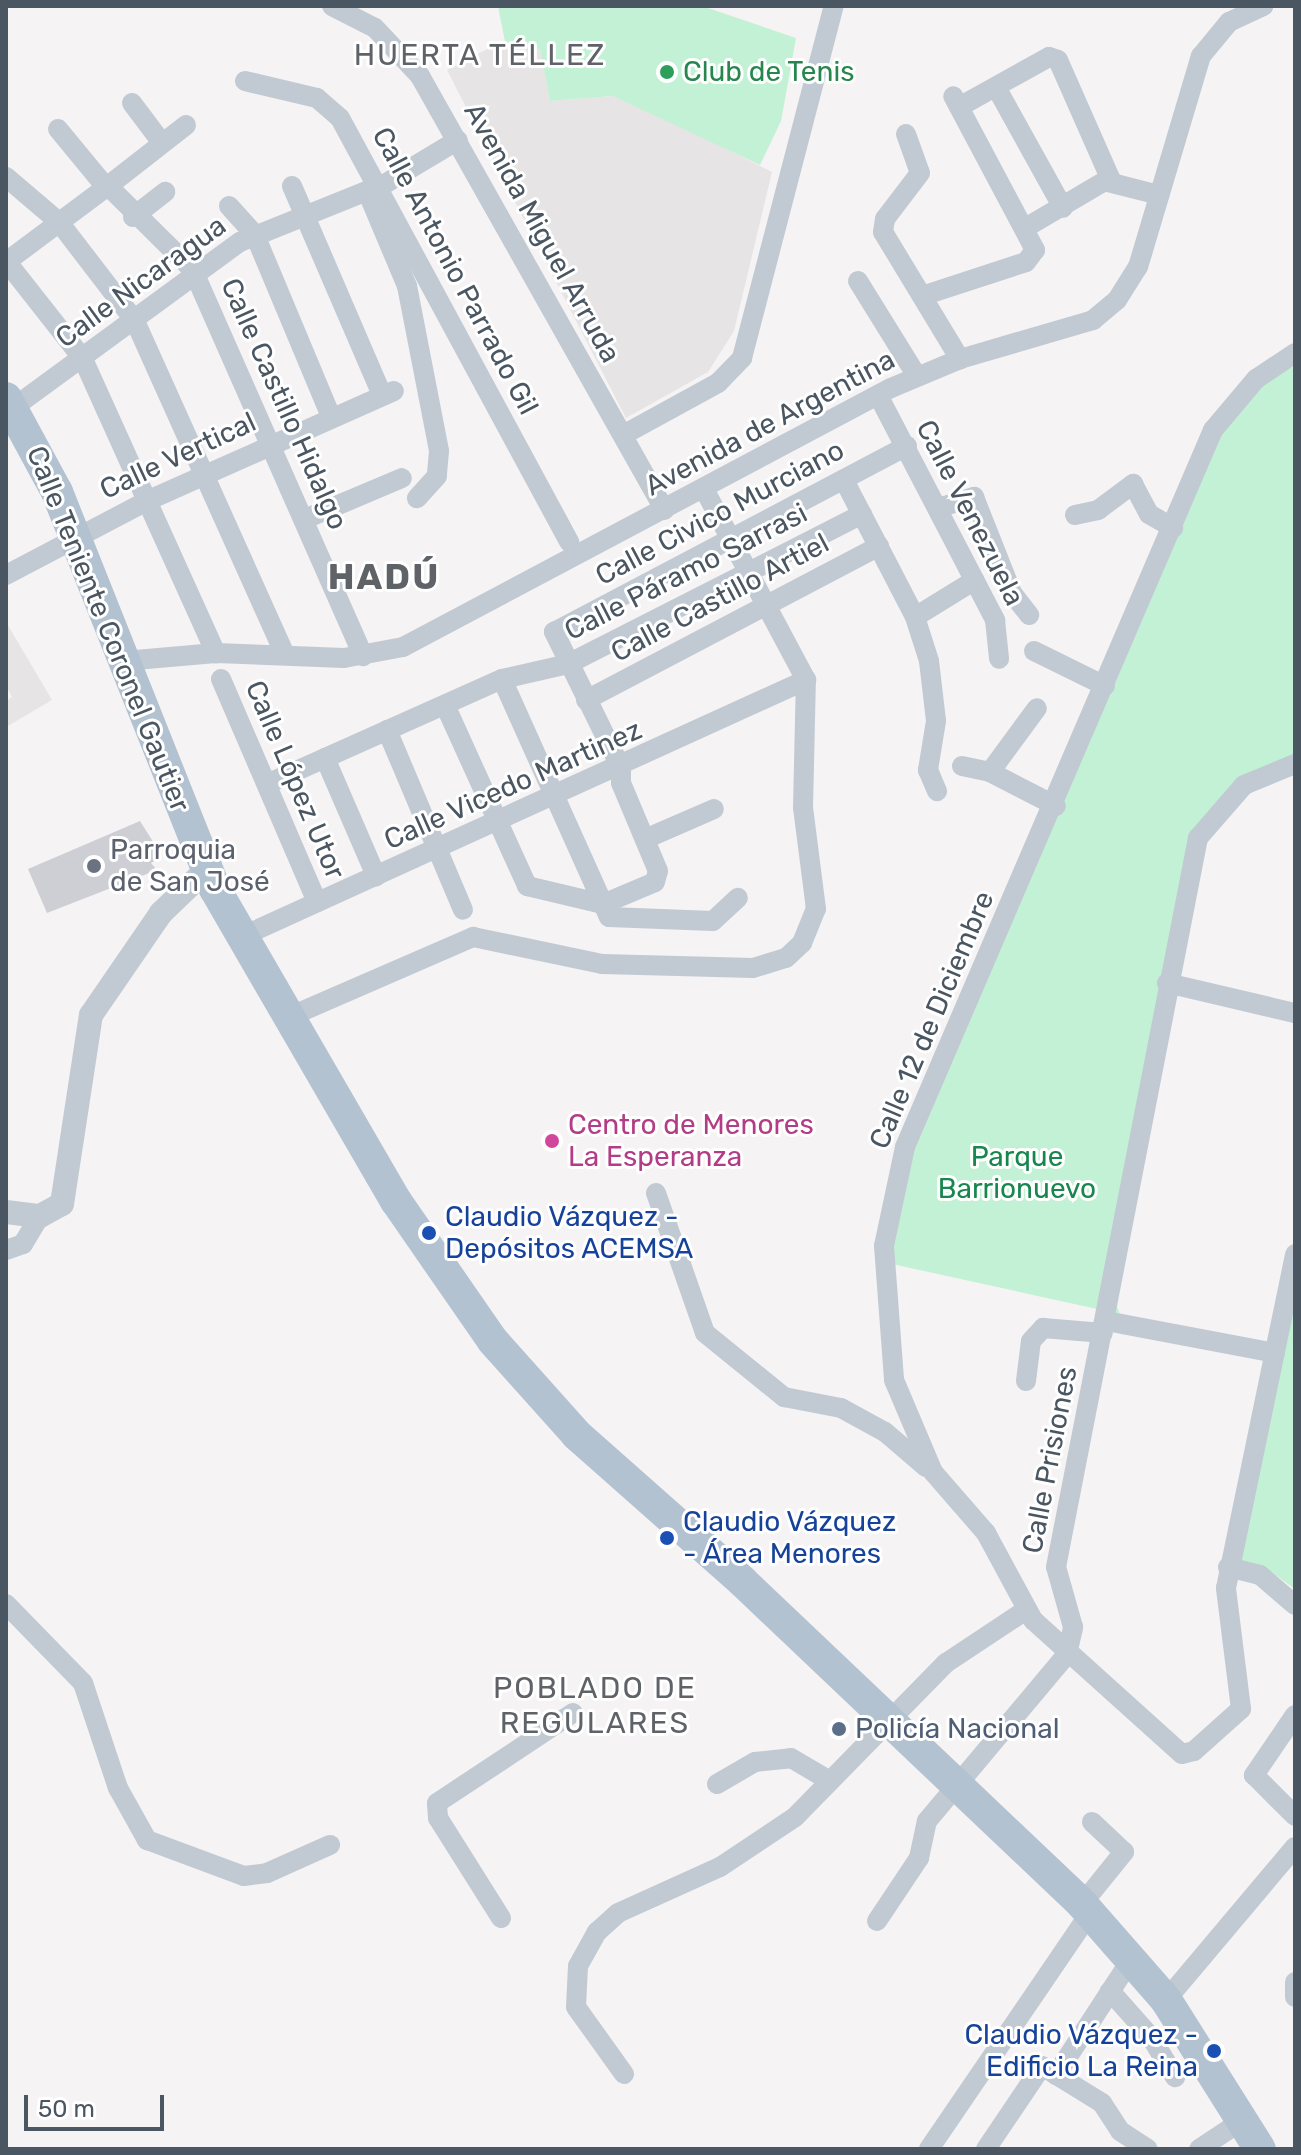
<!DOCTYPE html>
<meta charset="utf-8">
<style>
body{margin:0}
#map{position:relative;width:1301px;height:2155px;overflow:hidden;background:#f5f3f3;font-family:Rubik,sans-serif}
div>[style]{position:absolute}
[style*='--x']{left:calc(var(--x)*1px);top:calc(var(--y)*1px);width:calc(var(--w)*1px);rotate:calc(var(--a)*1deg)}
.education>*{inset:0;background:#e6e4e5}
.green>*{inset:0;background:#c3f1d5}
.building>*{inset:0;background:#cdcfd5}
.minor>*{height:20px;margin:-10px;padding:0 10px;transform-origin:10px;border-radius:10px;background:#c1cad2}
.tertiary>*{height:24px;margin:-12px;padding:0 12px;transform-origin:12px;border-radius:12px;background:#c1cad2}
.primary>*{height:32px;margin:-16px;padding:0 16px;transform-origin:16px;border-radius:16px;background:#b3c2d1}
.dots>*{width:22px;height:22px;translate:-50% -50%;box-sizing:border-box;border:4px solid #fff;border-radius:50%}
span{translate:-50% -50%;white-space:nowrap;text-align:center;line-height:1.15;-webkit-text-stroke:6px #fff;paint-order:stroke}
.leisure-label{font-size:28px;color:#27864d}
.left{translate:0 -50%;text-align:left}
.street-label{font-size:28px;color:#4a5661}
.worship-label{font-size:28px;color:#5b616d}
.hotel-label{font-size:28px;color:#b23c85}
.park-label{font-size:28px;color:#17864f}
.transit-label{font-size:28px;color:#164399}
.right{translate:-100% -50%;text-align:right}
.service-label{font-size:28px;color:#4e5e75}
.neighbourhood-label{font-size:30px;color:#5f6368;letter-spacing:2px}
.district-label{font-size:36px;color:#5f6368;font-weight:700;letter-spacing:2px}
.frame{position:absolute;inset:0;border:8px solid #4a5661;pointer-events:none}
.scale{position:absolute;left:24px;top:2095px;width:140px;height:36px;box-sizing:border-box;border:4px solid #4a5661;border-top:0;padding-left:10px;font-size:24px;line-height:28px;white-space:nowrap;color:#4a5661;-webkit-text-stroke:6px #fff;paint-order:stroke}
</style>
<div id="map">
<div class="education">
<div style="clip-path:polygon(495px 45px,540px 48px,550px 101px,613px 96px,642px 106px,772px 172px,734px 331px,708px 372px,626px 418px,447px 70px)"></div>
<div style="clip-path:polygon(6px 622px,52px 700px,6px 727px,6px 701px,12px 697px,6px 686px)"></div>
</div>
<div class="green">
<div style="clip-path:polygon(498px 6px,702px 6px,796px 38px,781px 121px,760px 165px,613px 96px,550px 101px,540px 49px,506px 47px)"></div>
<div style="clip-path:polygon(1288px 354px,1295px 376px,1295px 756px,1212px 808px,1112px 1295px,1120px 1314px,883px 1262px,886px 1215px,1218px 412px,1244px 380px)"></div>
<div style="clip-path:polygon(1295px 1278px,1295px 1589px,1270px 1571px,1233px 1570px)"></div>
</div>
<div class="building">
<div style="clip-path:polygon(140px 821px,157px 848px,158px 859px,151px 863px,157px 870px,47px 913px,28px 869px)"></div>
</div>
<div class="minor">
<div style="--x:332;--y:6;--w:48;--a:27.1"></div>
<div style="--x:375;--y:28;--w:66;--a:46.8"></div>
<div style="--x:420;--y:76;--w:498;--a:60.6"></div>
<div style="--x:245;--y:81;--w:74;--a:13.3"></div>
<div style="--x:317;--y:98;--w:30;--a:41"></div>
<div style="--x:340;--y:118;--w:482;--a:61.6"></div>
<div style="--x:996;--y:87;--w:138;--a:61"></div>
<div style="--x:132;--y:103;--w:50;--a:53.1"></div>
<div style="--x:959;--y:107;--w:103;--a:-29.1"></div>
<div style="--x:1049;--y:57;--w:9;--a:18"></div>
<div style="--x:1058;--y:60;--w:129;--a:66.2"></div>
<div style="--x:1110;--y:178;--w:99;--a:149.5"></div>
<div style="--x:58;--y:129;--w:74;--a:50.5"></div>
<div style="--x:906;--y:134;--w:41;--a:70.3"></div>
<div style="--x:920;--y:173;--w:58;--a:127.3"></div>
<div style="--x:885;--y:219;--w:13;--a:99"></div>
<div style="--x:883;--y:232;--w:149;--a:58.8"></div>
<div style="--x:6;--y:177;--w:70;--a:40.3"></div>
<div style="--x:59;--y:222;--w:125;--a:52.5"></div>
<div style="--x:135;--y:321;--w:366;--a:65.8"></div>
<div style="--x:1108;--y:182;--w:53;--a:14.3"></div>
<div style="--x:108;--y:186;--w:99;--a:-38"></div>
<div style="--x:292;--y:186;--w:228;--a:66.7"></div>
<div style="--x:378;--y:188;--w:93;--a:-31"></div>
<div style="--x:229;--y:206;--w:39;--a:48"></div>
<div style="--x:255;--y:235;--w:197;--a:67.3"></div>
<div style="--x:133;--y:217;--w:41;--a:-38"></div>
<div style="--x:6;--y:261;--w:125;--a:51.8"></div>
<div style="--x:83;--y:359;--w:323;--a:65.7"></div>
<div style="--x:6;--y:262;--w:127;--a:-36.7"></div>
<div style="--x:108;--y:186;--w:120;--a:44.7"></div>
<div style="--x:193;--y:270;--w:422;--a:66.2"></div>
<div style="--x:858;--y:281;--w:112;--a:58.2"></div>
<div style="--x:922;--y:296;--w:109;--a:-18.1"></div>
<div style="--x:1026;--y:262;--w:15;--a:-53"></div>
<div style="--x:1035;--y:250;--w:174;--a:-118"></div>
<div style="--x:1295;--y:353;--w:47;--a:146.3"></div>
<div style="--x:1256;--y:379;--w:67;--a:130.1"></div>
<div style="--x:1213;--y:430;--w:780;--a:113.25"></div>
<div style="--x:905;--y:1147;--w:101;--a:102"></div>
<div style="--x:884;--y:1246;--w:134;--a:85.7"></div>
<div style="--x:894;--y:1380;--w:100;--a:67"></div>
<div style="--x:933;--y:1472;--w:81;--a:49"></div>
<div style="--x:986;--y:1533;--w:99;--a:61.6"></div>
<div style="--x:1033;--y:1620;--w:200;--a:42"></div>
<div style="--x:1182;--y:1754;--w:12;--a:-14"></div>
<div style="--x:1194;--y:1751;--w:63;--a:-41.8"></div>
<div style="--x:1241;--y:1709;--w:122;--a:-97.1"></div>
<div style="--x:1226;--y:1588;--w:341;--a:-78.3"></div>
<div style="--x:878;--y:395;--w:254;--a:62.5"></div>
<div style="--x:995;--y:620;--w:39;--a:84"></div>
<div style="--x:6;--y:413;--w:290;--a:-36.2"></div>
<div style="--x:240;--y:242;--w:137;--a:-21.9"></div>
<div style="--x:367;--y:191;--w:103;--a:67.2"></div>
<div style="--x:407;--y:286;--w:168;--a:79"></div>
<div style="--x:439;--y:451;--w:25;--a:95"></div>
<div style="--x:437;--y:476;--w:30;--a:132"></div>
<div style="--x:623;--y:435;--w:108;--a:-28.7"></div>
<div style="--x:718;--y:383;--w:35;--a:-46"></div>
<div style="--x:742;--y:358;--w:364;--a:-75.4"></div>
<div style="--x:844;--y:480;--w:154;--a:62.6"></div>
<div style="--x:915;--y:617;--w:46;--a:72.3"></div>
<div style="--x:929;--y:661;--w:60;--a:83.3"></div>
<div style="--x:936;--y:721;--w:50;--a:99.3"></div>
<div style="--x:928;--y:770;--w:23;--a:67"></div>
<div style="--x:938;--y:508;--w:38;--a:-17"></div>
<div style="--x:974;--y:497;--w:103;--a:68.4"></div>
<div style="--x:1012;--y:593;--w:28;--a:52"></div>
<div style="--x:1075;--y:515;--w:24;--a:-12"></div>
<div style="--x:1098;--y:510;--w:44;--a:-36.6"></div>
<div style="--x:1133;--y:484;--w:34;--a:62"></div>
<div style="--x:1149;--y:514;--w:28;--a:30"></div>
<div style="--x:305;--y:519;--w:105;--a:-22.9"></div>
<div style="--x:6;--y:575;--w:161;--a:-27.7"></div>
<div style="--x:149;--y:500;--w:268;--a:-24"></div>
<div style="--x:915;--y:617;--w:70;--a:-31.7"></div>
<div style="--x:1034;--y:651;--w:79;--a:26.2"></div>
<div style="--x:124;--y:661;--w:92;--a:-5"></div>
<div style="--x:216;--y:653;--w:128;--a:2.2"></div>
<div style="--x:344;--y:658;--w:60;--a:-10.6"></div>
<div style="--x:403;--y:647;--w:552;--a:-27.96"></div>
<div style="--x:891;--y:388;--w:75;--a:-22.8"></div>
<div style="--x:960;--y:359;--w:139;--a:-16.3"></div>
<div style="--x:1093;--y:320;--w:31;--a:-40"></div>
<div style="--x:1117;--y:300;--w:39;--a:-58"></div>
<div style="--x:1138;--y:267;--w:220;--a:-73.4"></div>
<div style="--x:1201;--y:56;--w:44;--a:-50.5"></div>
<div style="--x:1229;--y:22;--w:38;--a:-25"></div>
<div style="--x:221;--y:679;--w:243;--a:66.7"></div>
<div style="--x:502;--y:679;--w:261;--a:65.8"></div>
<div style="--x:609;--y:917;--w:104;--a:2.2"></div>
<div style="--x:713;--y:921;--w:34;--a:-43"></div>
<div style="--x:586;--y:700;--w:331;--a:-27.7"></div>
<div style="--x:445;--y:705;--w:199;--a:65.6"></div>
<div style="--x:527;--y:886;--w:78;--a:13.3"></div>
<div style="--x:603;--y:904;--w:56;--a:-22.9"></div>
<div style="--x:655;--y:882;--w:11;--a:-75"></div>
<div style="--x:658;--y:871;--w:95;--a:-112.8"></div>
<div style="--x:621;--y:783;--w:15;--a:-90"></div>
<div style="--x:621;--y:768;--w:152;--a:-116.2"></div>
<div style="--x:554;--y:632;--w:399;--a:-27.8"></div>
<div style="--x:387;--y:730;--w:195;--a:67.1"></div>
<div style="--x:325;--y:758;--w:129;--a:66.6"></div>
<div style="--x:962;--y:766;--w:29;--a:12"></div>
<div style="--x:990;--y:772;--w:74;--a:27.3"></div>
<div style="--x:990;--y:772;--w:79;--a:-53.7"></div>
<div style="--x:267;--y:784;--w:257;--a:-24.1"></div>
<div style="--x:502;--y:679;--w:68;--a:-12.8"></div>
<div style="--x:568;--y:664;--w:330;--a:-27"></div>
<div style="--x:645;--y:839;--w:75;--a:-23.5"></div>
<div style="--x:241;--y:937;--w:621;--a:-24.46"></div>
<div style="--x:1167;--y:983;--w:131;--a:13.2"></div>
<div style="--x:289;--y:1017;--w:201;--a:-23.5"></div>
<div style="--x:473;--y:937;--w:132;--a:11.8"></div>
<div style="--x:602;--y:964;--w:151;--a:1.5"></div>
<div style="--x:753;--y:968;--w:34;--a:-17"></div>
<div style="--x:786;--y:958;--w:22;--a:-43"></div>
<div style="--x:802;--y:943;--w:37;--a:-68"></div>
<div style="--x:816;--y:909;--w:102;--a:-97.3"></div>
<div style="--x:803;--y:808;--w:128;--a:-88.7"></div>
<div style="--x:806;--y:680;--w:217;--a:-118.1"></div>
<div style="--x:656;--y:1193;--w:148;--a:70.7"></div>
<div style="--x:705;--y:1333;--w:102;--a:39"></div>
<div style="--x:784;--y:1397;--w:58;--a:10.9"></div>
<div style="--x:841;--y:1408;--w:50;--a:28.6"></div>
<div style="--x:885;--y:1432;--w:54;--a:40.5"></div>
<div style="--x:6;--y:1250;--w:18;--a:-19"></div>
<div style="--x:23;--y:1244;--w:33;--a:-59"></div>
<div style="--x:1106;--y:1321;--w:172;--a:10.7"></div>
<div style="--x:1026;--y:1381;--w:40;--a:-82.9"></div>
<div style="--x:1031;--y:1341;--w:18;--a:-47"></div>
<div style="--x:1043;--y:1328;--w:60;--a:4.8"></div>
<div style="--x:1228;--y:1567;--w:33;--a:14"></div>
<div style="--x:1260;--y:1575;--w:46;--a:40.6"></div>
<div style="--x:6;--y:1604;--w:110;--a:45.7"></div>
<div style="--x:83;--y:1683;--w:111;--a:71.6"></div>
<div style="--x:118;--y:1788;--w:60;--a:60.9"></div>
<div style="--x:147;--y:1840;--w:103;--a:20.4"></div>
<div style="--x:244;--y:1876;--w:23;--a:-7"></div>
<div style="--x:267;--y:1873;--w:69;--a:-24"></div>
<div style="--x:1295;--y:1715;--w:73;--a:124.3"></div>
<div style="--x:1254;--y:1775;--w:58;--a:45"></div>
<div style="--x:717;--y:1784;--w:44;--a:-30.1"></div>
<div style="--x:755;--y:1762;--w:36;--a:-6"></div>
<div style="--x:791;--y:1758;--w:45;--a:30.5"></div>
<div style="--x:1082;--y:1904;--w:67;--a:-51.1"></div>
<div style="--x:1124;--y:1852;--w:44;--a:-136.8"></div>
<div style="--x:501;--y:1918;--w:118;--a:-122.2"></div>
<div style="--x:438;--y:1818;--w:15;--a:-94"></div>
<div style="--x:437;--y:1803;--w:163;--a:-33.5"></div>
<div style="--x:877;--y:1921;--w:76;--a:-56.3"></div>
<div style="--x:919;--y:1858;--w:38;--a:-78"></div>
<div style="--x:927;--y:1821;--w:218;--a:-50"></div>
<div style="--x:1067;--y:1654;--w:28;--a:-77"></div>
<div style="--x:1073;--y:1627;--w:62;--a:-105.8"></div>
<div style="--x:1056;--y:1567;--w:743;--a:-78.98"></div>
<div style="--x:1198;--y:838;--w:70;--a:-49"></div>
<div style="--x:1244;--y:785;--w:55;--a:-22.4"></div>
<div style="--x:1295;--y:1982;--w:15;--a:90"></div>
<div style="--x:1110;--y:1991;--w:62;--a:48.3"></div>
<div style="--x:1151;--y:2037;--w:47;--a:59"></div>
<div style="--x:1166;--y:2000;--w:200;--a:-49.9"></div>
<div style="--x:624;--y:2074;--w:82;--a:-125.6"></div>
<div style="--x:576;--y:2007;--w:41;--a:-87.2"></div>
<div style="--x:578;--y:1966;--w:39;--a:-61"></div>
<div style="--x:597;--y:1932;--w:28;--a:-42"></div>
<div style="--x:618;--y:1913;--w:112;--a:-24.3"></div>
<div style="--x:720;--y:1867;--w:90;--a:-33.7"></div>
<div style="--x:795;--y:1817;--w:216;--a:-45.6"></div>
<div style="--x:946;--y:1663;--w:96;--a:-33.5"></div>
<div style="--x:1056;--y:2075;--w:140;--a:-57"></div>
<div style="--x:929;--y:2149;--w:286;--a:-55.7"></div>
<div style="--x:986;--y:2149;--w:100;--a:-56"></div>
<div style="--x:1042;--y:2066;--w:70;--a:31.7"></div>
<div style="--x:1102;--y:2103;--w:33;--a:57"></div>
<div style="--x:1120;--y:2131;--w:33;--a:33"></div>
<div style="--x:1199;--y:2149;--w:53;--a:-33.4"></div>
</div>
<div class="tertiary">
<div style="--x:6;--y:1212;--w:34;--a:7"></div>
<div style="--x:40;--y:1216;--w:25;--a:-29"></div>
<div style="--x:62;--y:1204;--w:191;--a:-81.3"></div>
<div style="--x:91;--y:1015;--w:124;--a:-55.5"></div>
<div style="--x:161;--y:913;--w:62;--a:-43.7"></div>
</div>
<div class="primary">
<div style="--x:6;--y:398;--w:107;--a:61.5"></div>
<div style="--x:57;--y:492;--w:427;--a:68.3"></div>
<div style="--x:215;--y:889;--w:361;--a:59.9"></div>
<div style="--x:396;--y:1201;--w:170;--a:55.3"></div>
<div style="--x:493;--y:1341;--w:126;--a:48.2"></div>
<div style="--x:577;--y:1435;--w:222;--a:41.5"></div>
<div style="--x:743;--y:1582;--w:468;--a:43.5"></div>
<div style="--x:1082;--y:1904;--w:128;--a:48.8"></div>
<div style="--x:1166;--y:2000;--w:176;--a:57.8"></div>
</div>
<div class="dots">
<div style="left:667px;top:72px;background:#2e9e5b"></div>
<div style="left:94px;top:866px;background:#6b7280"></div>
<div style="left:552px;top:1141px;background:#d1479c"></div>
<div style="left:429px;top:1233px;background:#1a4fb4"></div>
<div style="left:667px;top:1538px;background:#1a4fb4"></div>
<div style="left:839px;top:1729px;background:#5c6f8a"></div>
<div style="left:1214px;top:2051px;background:#1a4fb4"></div>
</div>
<div class="leisure-label">
<span class="left" style="left:683px;top:72px">Club de Tenis</span>
</div>
<div class="street-label">
<span style="left:542px;top:233px;rotate:61deg">Avenida Miguel Arruda</span>
<span style="left:455px;top:271px;rotate:62deg">Calle Antonio Parrado Gil</span>
<span style="left:141px;top:282px;rotate:-36deg">Calle Nicaragua</span>
<span style="left:284px;top:404px;rotate:66deg">Calle Castillo Hidalgo</span>
<span style="left:770px;top:423px;rotate:-28deg">Avenida de Argentina</span>
<span style="left:178px;top:456px;rotate:-25deg">Calle Vertical</span>
<span style="left:720px;top:513px;rotate:-28deg">Calle Civico Murciano</span>
<span style="left:970px;top:513px;rotate:63deg">Calle Venezuela</span>
<span style="left:686px;top:572px;rotate:-27deg">Calle Páramo Sarrasi</span>
<span style="left:720px;top:598px;rotate:-28deg">Calle Castillo Artiel</span>
<span style="left:108px;top:629px;rotate:68deg">Calle Teniente Coronel Gautier</span>
<span style="left:295px;top:780px;rotate:67deg">Calle López Utor</span>
<span style="left:513px;top:785px;rotate:-24deg">Calle Vicedo Martinez</span>
<span style="left:932px;top:1020px;rotate:-67deg">Calle 12 de Diciembre</span>
<span style="left:1050px;top:1460px;rotate:-79deg">Calle Prisiones</span>
</div>
<div class="worship-label">
<span class="left" style="left:110px;top:866px">Parroquia<br>de San José</span>
</div>
<div class="hotel-label">
<span class="left" style="left:568px;top:1141px">Centro de Menores<br>La Esperanza</span>
</div>
<div class="park-label">
<span style="left:1017px;top:1173px">Parque<br>Barrionuevo</span>
</div>
<div class="transit-label">
<span class="left" style="left:445px;top:1233px">Claudio Vázquez -<br>Depósitos ACEMSA</span>
<span class="left" style="left:683px;top:1538px">Claudio Vázquez<br>- Área Menores</span>
<span class="right" style="left:1198px;top:2051px">Claudio Vázquez -<br>Edificio La Reina</span>
</div>
<div class="service-label">
<span class="left" style="left:855px;top:1729px">Policía Nacional</span>
</div>
<div class="neighbourhood-label">
<span style="left:480px;top:55px">HUERTA TÉLLEZ</span>
<span style="left:595px;top:1705px">POBLADO DE<br>REGULARES</span>
</div>
<div class="district-label">
<span style="left:384px;top:577px">HADÚ</span>
</div>
<div class="frame"></div>
<div class="scale">50 m</div>
</div>
